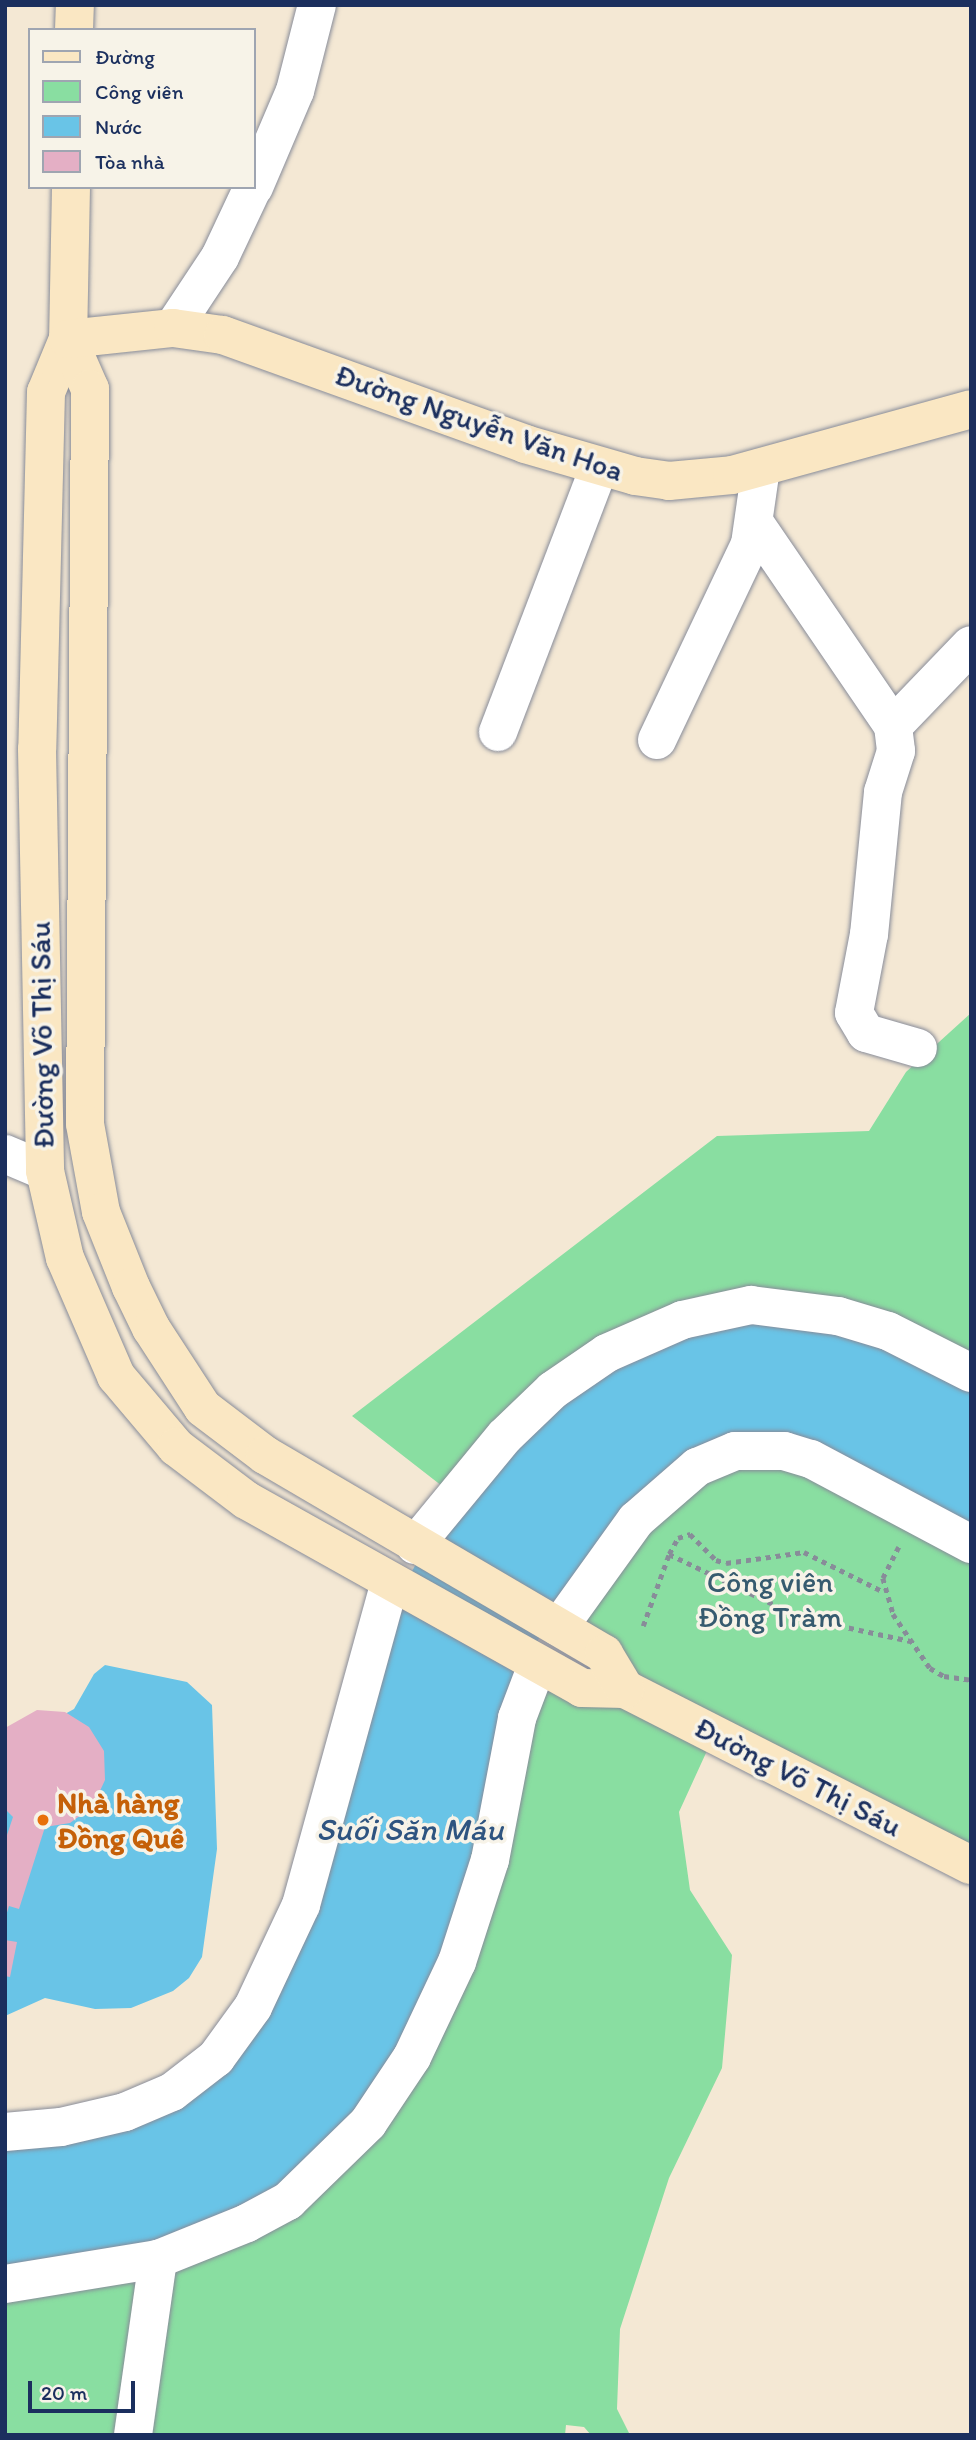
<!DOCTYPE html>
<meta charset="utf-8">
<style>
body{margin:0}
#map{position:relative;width:976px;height:2440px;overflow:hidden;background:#f4e8d4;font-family:Itim,sans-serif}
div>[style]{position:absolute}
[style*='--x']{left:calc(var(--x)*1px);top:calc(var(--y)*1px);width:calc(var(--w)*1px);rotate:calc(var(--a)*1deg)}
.green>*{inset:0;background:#89dea1}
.water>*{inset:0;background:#69c4e7}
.building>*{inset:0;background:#e4afc5}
.path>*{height:4.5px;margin-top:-2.25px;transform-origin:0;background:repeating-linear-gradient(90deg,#888c99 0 5px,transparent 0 10px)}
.roads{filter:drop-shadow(0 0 2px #888c99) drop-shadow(0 0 2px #888c99)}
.street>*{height:38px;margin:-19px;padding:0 19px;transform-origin:19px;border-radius:19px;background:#fff}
.secondary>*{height:38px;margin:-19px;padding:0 19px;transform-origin:19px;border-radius:19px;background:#fae7c3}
.dots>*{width:19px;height:19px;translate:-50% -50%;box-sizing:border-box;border:4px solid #f7f3e8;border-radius:50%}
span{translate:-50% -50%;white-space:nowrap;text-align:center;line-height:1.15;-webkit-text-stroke:7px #f7f3e8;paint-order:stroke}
.street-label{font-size:30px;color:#1b2f5e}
.park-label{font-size:30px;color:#365b6f}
.food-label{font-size:30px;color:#c56008;font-weight:700}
.left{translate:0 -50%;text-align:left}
.water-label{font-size:32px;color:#2e5480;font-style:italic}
.frame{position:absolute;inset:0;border:7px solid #1b2f5e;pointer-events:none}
.legend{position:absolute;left:28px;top:28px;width:228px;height:161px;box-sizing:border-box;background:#f7f3e8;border:2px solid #9fa5b1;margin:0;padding:9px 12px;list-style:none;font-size:21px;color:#1b2f5e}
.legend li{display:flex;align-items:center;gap:14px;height:35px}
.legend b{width:35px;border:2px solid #9fa5b1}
.scale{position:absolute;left:28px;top:2381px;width:107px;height:32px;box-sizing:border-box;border:4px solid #1b2f5e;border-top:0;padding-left:9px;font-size:21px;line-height:24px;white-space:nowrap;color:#1b2f5e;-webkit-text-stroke:5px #f7f3e8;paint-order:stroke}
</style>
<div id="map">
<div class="green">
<div style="clip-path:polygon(971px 1013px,971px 1354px,795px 1292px,701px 1296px,655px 1311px,442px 1486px,352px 1416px,717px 1136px,869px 1131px,906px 1072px)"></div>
<div style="clip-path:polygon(782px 1464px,971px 1559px,971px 1846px,644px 1684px,580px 1620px,627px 1551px,718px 1470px)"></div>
<div style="clip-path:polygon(539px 1690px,623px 1697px,711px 1742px,679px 1812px,690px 1890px,732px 1955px,722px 2068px,669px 2178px,620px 2329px,617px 2409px,630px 2435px,591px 2435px,584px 2427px,566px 2425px,565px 2435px,5px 2435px,5px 2296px)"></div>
</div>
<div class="water">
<div style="clip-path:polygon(750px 1318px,836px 1328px,971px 1387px,971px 1529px,732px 1438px,542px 1633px,522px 1669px,491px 1772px,452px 1936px,385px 2076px,281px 2190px,155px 2247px,5px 2271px,5px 2145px,225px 2067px,396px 1600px,416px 1564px,562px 1399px,685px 1333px)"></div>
<div style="clip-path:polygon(105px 1665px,187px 1682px,212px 1705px,217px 1849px,202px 1957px,189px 1978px,173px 1991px,131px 2008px,95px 2009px,45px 1998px,5px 2016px,5px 1747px,74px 1709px,94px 1674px)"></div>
</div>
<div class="building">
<div style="clip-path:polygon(37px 1710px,65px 1712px,89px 1727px,104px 1751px,105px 1780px,93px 1806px,70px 1823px,45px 1827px,19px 1909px,9px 1906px,5px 1919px,5px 1841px,13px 1817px,5px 1809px,5px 1728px)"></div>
<div style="clip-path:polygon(5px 1940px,17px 1942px,10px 1977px,5px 1976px)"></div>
</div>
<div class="path">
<div style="--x:899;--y:1547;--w:35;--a:117"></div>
<div style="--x:883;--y:1578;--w:37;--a:74"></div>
<div style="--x:893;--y:1614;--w:65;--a:55.6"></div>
<div style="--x:930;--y:1668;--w:16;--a:30"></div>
<div style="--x:944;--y:1676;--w:27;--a:8"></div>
<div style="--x:669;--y:1554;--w:145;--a:25.7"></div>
<div style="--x:800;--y:1617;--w:113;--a:12.3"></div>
<div style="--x:643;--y:1626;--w:77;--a:-70.1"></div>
<div style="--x:669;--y:1554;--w:18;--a:-61"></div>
<div style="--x:678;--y:1538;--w:13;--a:-18"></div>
<div style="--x:690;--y:1534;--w:37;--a:45"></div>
<div style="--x:716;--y:1560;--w:10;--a:17"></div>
<div style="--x:726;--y:1563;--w:79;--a:-8"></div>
<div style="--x:804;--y:1552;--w:89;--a:26.6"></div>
</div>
<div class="roads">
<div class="street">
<div style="--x:254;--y:187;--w:104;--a:-66.9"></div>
<div style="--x:295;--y:91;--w:89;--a:-75.7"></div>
<div style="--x:173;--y:328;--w:85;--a:-56.5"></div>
<div style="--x:220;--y:257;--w:77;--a:-64.8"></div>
<div style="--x:756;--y:525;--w:243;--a:55.7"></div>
<div style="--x:893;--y:726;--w:25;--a:83"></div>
<div style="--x:896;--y:751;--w:43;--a:107.6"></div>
<div style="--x:883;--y:792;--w:143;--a:95.6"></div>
<div style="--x:869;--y:934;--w:80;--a:100.8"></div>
<div style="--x:854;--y:1013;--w:23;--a:59"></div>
<div style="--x:866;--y:1033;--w:54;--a:16.1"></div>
<div style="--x:893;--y:726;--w:112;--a:-46.1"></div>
<div style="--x:498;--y:732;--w:284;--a:-69.1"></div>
<div style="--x:657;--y:740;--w:217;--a:-64.6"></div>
<div style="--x:750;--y:544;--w:77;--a:-81.8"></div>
<div style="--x:5;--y:1154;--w:43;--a:23"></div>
<div style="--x:415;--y:1545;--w:141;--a:-50.5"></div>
<div style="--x:505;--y:1436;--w:66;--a:-43.8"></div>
<div style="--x:553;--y:1390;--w:65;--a:-34.4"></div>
<div style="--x:607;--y:1353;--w:82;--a:-23.7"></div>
<div style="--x:682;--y:1320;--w:71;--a:-12.3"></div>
<div style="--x:751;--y:1305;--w:88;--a:7.2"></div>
<div style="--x:838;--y:1316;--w:52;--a:16.7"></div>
<div style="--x:888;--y:1331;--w:93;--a:26.8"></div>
<div style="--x:559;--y:1627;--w:132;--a:-54.3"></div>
<div style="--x:636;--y:1520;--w:81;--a:-41"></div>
<div style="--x:697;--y:1467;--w:41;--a:-22.8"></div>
<div style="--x:735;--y:1451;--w:49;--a:0"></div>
<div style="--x:784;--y:1451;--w:28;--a:17"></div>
<div style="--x:811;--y:1459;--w:181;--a:28"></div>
<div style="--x:5;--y:2132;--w:56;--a:-5.1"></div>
<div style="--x:61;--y:2127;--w:66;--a:-13.2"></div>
<div style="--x:125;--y:2112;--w:51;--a:-23.1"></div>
<div style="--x:172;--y:2092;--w:56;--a:-37.7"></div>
<div style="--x:216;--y:2058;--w:63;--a:-54"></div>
<div style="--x:253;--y:2007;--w:113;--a:-64.8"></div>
<div style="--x:301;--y:1905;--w:335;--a:-74.6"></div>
<div style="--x:5;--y:2284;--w:155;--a:-9.3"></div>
<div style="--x:158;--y:2259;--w:96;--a:-22"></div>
<div style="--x:247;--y:2223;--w:47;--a:-28.2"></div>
<div style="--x:288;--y:2201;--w:112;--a:-44.3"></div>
<div style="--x:368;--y:2123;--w:79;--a:-56.3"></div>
<div style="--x:412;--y:2057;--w:105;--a:-64.7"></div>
<div style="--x:457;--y:1962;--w:107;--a:-72.1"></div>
<div style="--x:490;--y:1860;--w:145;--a:-79.2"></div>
<div style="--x:517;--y:1718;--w:57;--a:-69.3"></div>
<div style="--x:133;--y:2435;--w:178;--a:-81.9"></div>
</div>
<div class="secondary">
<div style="--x:74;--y:30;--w:25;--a:-88"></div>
<div style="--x:71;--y:187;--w:152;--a:91.1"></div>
<div style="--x:68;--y:339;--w:57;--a:112.5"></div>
<div style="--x:46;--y:392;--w:357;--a:91.4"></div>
<div style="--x:37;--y:749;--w:422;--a:88.9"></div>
<div style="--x:45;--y:1171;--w:89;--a:77.1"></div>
<div style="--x:65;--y:1258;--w:129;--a:66.6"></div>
<div style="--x:116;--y:1376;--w:93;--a:49.8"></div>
<div style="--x:176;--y:1447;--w:88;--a:37.1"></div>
<div style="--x:246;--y:1500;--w:385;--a:29.2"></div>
<div style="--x:582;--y:1688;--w:43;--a:1.3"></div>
<div style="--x:625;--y:1689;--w:388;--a:27"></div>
<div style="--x:68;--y:339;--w:55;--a:66.3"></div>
<div style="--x:90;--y:389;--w:735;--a:90.39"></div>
<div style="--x:85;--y:1124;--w:89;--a:79.7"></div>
<div style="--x:101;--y:1212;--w:81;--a:68.2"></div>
<div style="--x:131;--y:1287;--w:46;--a:64"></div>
<div style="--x:151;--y:1328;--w:95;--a:57"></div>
<div style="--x:203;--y:1408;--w:78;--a:37.2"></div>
<div style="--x:265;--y:1455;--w:393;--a:30.4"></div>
<div style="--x:604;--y:1654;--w:41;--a:59"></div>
<div style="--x:68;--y:339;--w:106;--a:-6"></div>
<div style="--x:173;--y:328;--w:50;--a:8"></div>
<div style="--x:223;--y:335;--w:321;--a:19.8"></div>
<div style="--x:525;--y:444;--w:115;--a:16.2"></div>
<div style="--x:635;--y:476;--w:34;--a:8"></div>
<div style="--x:669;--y:481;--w:63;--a:-5.4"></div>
<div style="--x:732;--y:475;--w:248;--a:-15.4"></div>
</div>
</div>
<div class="dots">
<div style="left:43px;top:1820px;background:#e8710a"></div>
</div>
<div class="street-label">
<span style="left:479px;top:423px;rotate:19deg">Đường Nguyễn Văn Hoa</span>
<span style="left:42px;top:1035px;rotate:-91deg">Đường Võ Thị Sáu</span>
<span style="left:798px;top:1777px;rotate:27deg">Đường Võ Thị Sáu</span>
</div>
<div class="park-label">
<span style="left:770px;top:1599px">Công viên<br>Đồng Tràm</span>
</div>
<div class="food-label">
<span class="left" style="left:57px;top:1820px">Nhà hàng<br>Đồng Quê</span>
</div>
<div class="water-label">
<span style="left:410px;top:1829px">Suối Săn Máu</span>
</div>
<div class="frame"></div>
<ul class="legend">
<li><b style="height:9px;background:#fae7c3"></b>Đường</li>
<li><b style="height:19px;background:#89dea1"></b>Công viên</li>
<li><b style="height:19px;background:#69c4e7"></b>Nước</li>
<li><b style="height:19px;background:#e4afc5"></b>Tòa nhà</li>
</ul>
<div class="scale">20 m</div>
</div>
